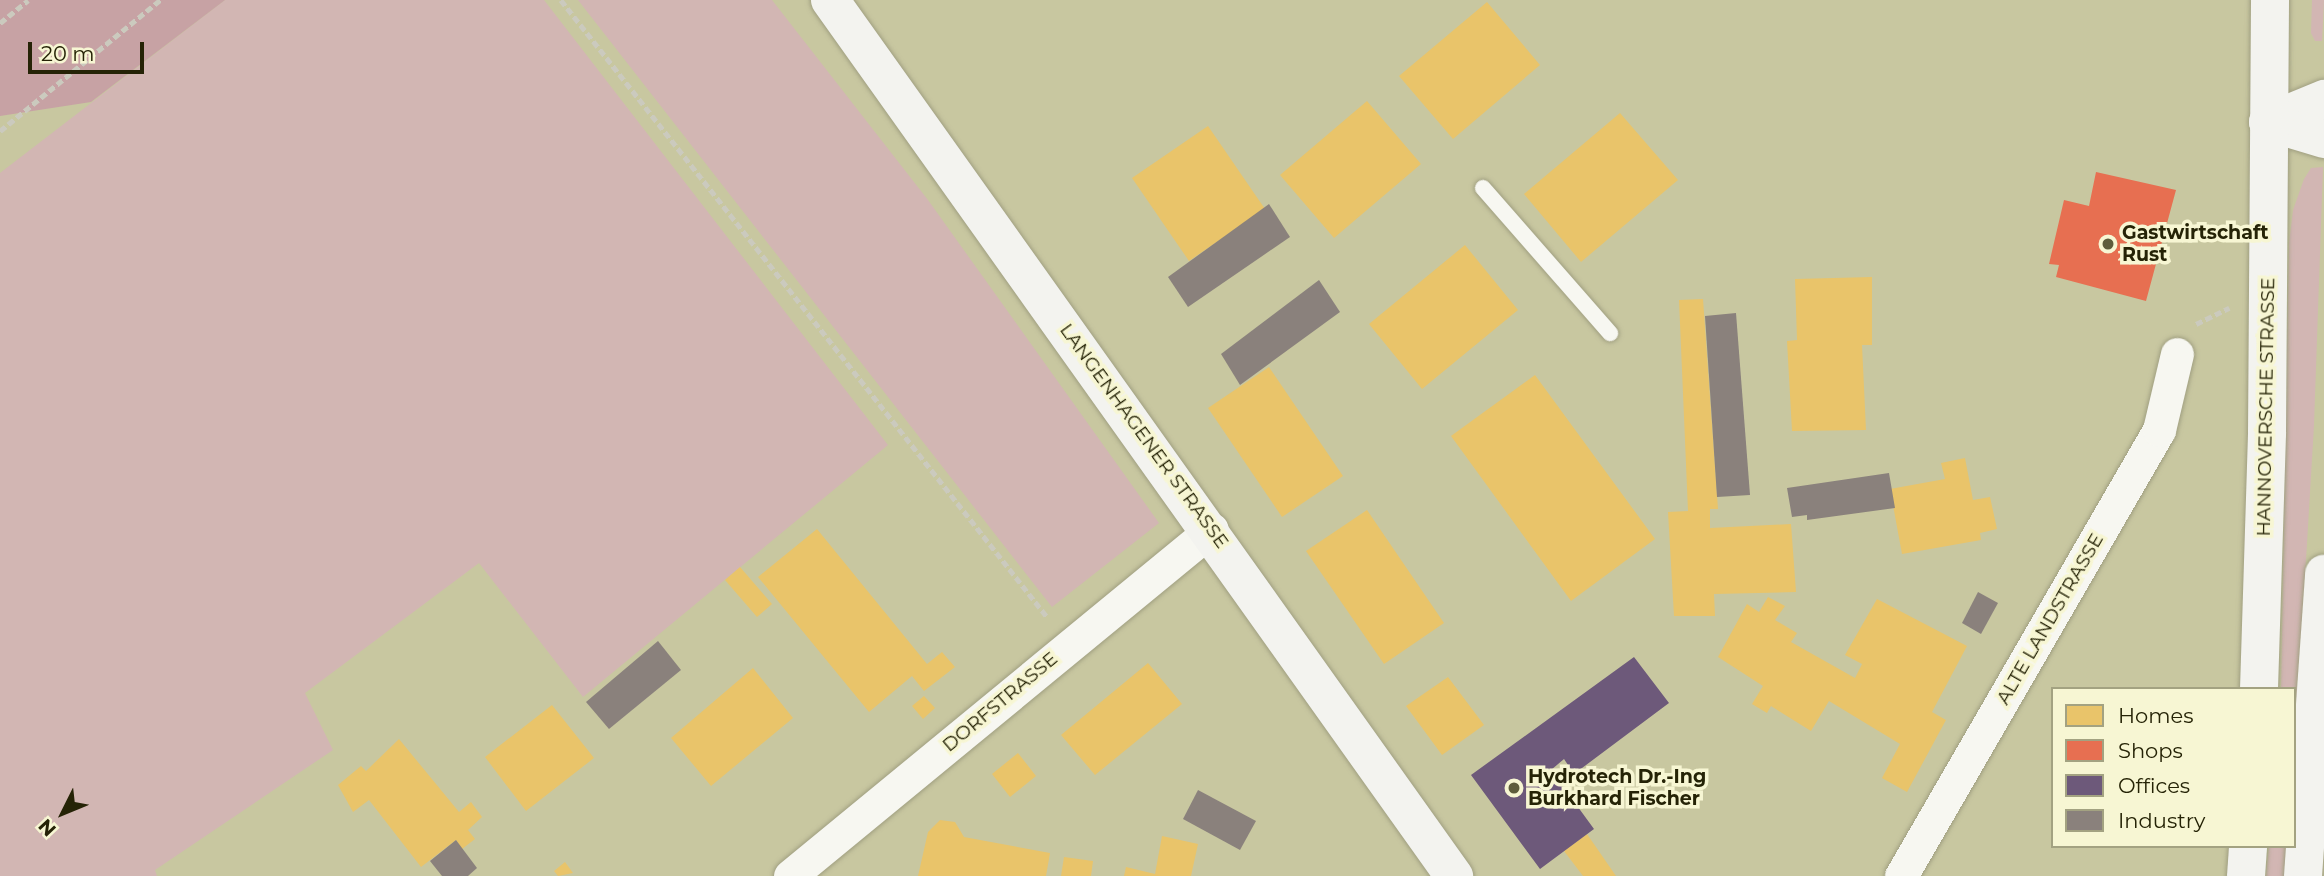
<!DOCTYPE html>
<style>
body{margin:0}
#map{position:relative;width:2324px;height:876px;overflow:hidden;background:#c8c7a0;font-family:Montserrat,sans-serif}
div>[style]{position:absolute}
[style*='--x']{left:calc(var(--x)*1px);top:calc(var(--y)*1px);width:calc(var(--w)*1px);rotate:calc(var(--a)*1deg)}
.green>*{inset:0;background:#d2b6b3}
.forest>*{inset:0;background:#c7a2a4}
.homes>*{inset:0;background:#e9c46a}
.shops>*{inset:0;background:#e76f51}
.offices>*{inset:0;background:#6d597a}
.industry>*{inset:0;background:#8a817c}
.path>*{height:4.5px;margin-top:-2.25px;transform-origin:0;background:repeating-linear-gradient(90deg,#cbcabe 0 7px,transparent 0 10.5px)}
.roads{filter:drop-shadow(0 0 2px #a09f81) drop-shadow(0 0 2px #a09f81)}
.service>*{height:16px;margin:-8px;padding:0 8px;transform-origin:8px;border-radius:8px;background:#f7f7f1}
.minor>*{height:33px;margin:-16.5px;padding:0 16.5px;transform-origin:16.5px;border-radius:16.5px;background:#f7f7f1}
.secondary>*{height:38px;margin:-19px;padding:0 19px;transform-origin:19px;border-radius:19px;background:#f3f3ef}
.dots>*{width:19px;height:19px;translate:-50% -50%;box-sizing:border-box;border:4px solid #f7f6d3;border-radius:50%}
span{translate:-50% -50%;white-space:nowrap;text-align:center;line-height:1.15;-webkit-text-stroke:7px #f7f6d3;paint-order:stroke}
.poi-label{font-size:19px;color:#252306;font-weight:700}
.left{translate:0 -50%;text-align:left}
.street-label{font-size:19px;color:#252306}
.legend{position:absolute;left:2051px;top:687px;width:245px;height:161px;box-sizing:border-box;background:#f7f6d3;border:2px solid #a3a281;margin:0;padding:9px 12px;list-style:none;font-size:21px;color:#252306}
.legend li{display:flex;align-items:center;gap:14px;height:35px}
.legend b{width:35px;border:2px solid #a3a281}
.north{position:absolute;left:28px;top:778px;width:70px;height:70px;-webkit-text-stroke:5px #f7f6d3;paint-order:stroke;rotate:227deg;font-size:19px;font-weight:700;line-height:28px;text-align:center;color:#252306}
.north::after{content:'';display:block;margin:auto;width:24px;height:32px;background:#252306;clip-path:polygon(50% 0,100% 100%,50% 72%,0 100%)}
.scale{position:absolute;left:28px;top:42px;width:116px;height:32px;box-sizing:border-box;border:4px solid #252306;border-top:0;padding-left:9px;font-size:21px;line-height:24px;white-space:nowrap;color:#252306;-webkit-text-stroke:5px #f7f6d3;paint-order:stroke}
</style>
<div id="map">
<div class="green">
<div style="clip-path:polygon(225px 0,544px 0,888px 445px,583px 697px,479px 563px,305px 693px,333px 750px,155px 870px,157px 876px,0 876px,0 173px)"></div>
<div style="clip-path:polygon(578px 0,772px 0,928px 200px,1159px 523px,1052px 607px)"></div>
<div style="clip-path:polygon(2312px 0,2324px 0,2322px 41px,2315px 41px,2311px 33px)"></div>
<div style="clip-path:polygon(2323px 167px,2314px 425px,2294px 763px,2294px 689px,2281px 689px,2289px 243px,2293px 210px,2304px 179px,2311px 168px)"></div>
<div style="clip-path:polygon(2269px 846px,2288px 846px,2286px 876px,2266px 876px)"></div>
</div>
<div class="forest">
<div style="clip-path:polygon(0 0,225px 0,91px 102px,0 116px)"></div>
</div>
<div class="homes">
<div style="clip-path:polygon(1487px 2px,1540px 65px,1453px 139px,1399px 76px)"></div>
<div style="clip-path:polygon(1367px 101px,1421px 164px,1334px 238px,1280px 175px)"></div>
<div style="clip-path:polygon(1620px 113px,1678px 180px,1581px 262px,1524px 194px)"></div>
<div style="clip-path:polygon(1208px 126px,1265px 209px,1189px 261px,1132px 178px)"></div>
<div style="clip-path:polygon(1465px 245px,1518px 310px,1422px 389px,1369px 324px)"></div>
<div style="clip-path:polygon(1872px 277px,1872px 345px,1862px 345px,1866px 430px,1792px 431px,1787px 341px,1797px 340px,1795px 279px)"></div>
<div style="clip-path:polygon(1703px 299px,1718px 509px,1710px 509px,1710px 528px,1791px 524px,1796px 592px,1714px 594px,1715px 616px,1674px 616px,1668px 512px,1688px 511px,1679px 300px)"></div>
<div style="clip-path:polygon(1269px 367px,1343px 476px,1282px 517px,1208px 408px)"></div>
<div style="clip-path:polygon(1535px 375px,1655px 539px,1571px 601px,1451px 436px)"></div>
<div style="clip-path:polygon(1965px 458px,1973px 500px,1990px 497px,1997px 529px,1980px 533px,1981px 540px,1902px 554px,1890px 489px,1945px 479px,1941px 463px)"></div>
<div style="clip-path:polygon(1367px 510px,1444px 623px,1384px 664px,1306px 551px)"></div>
<div style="clip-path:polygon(817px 529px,927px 664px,942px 652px,955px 667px,924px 691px,912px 676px,869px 712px,758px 577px)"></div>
<div style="clip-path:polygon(740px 567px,772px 604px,757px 617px,725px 580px)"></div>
<div style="clip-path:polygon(1768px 597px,1785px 606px,1775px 620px,1797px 633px,1791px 642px,1855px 678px,1862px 664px,1845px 655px,1877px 599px,1967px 646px,1932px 712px,1946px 720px,1907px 792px,1882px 778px,1900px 744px,1829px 701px,1811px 731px,1771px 706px,1767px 713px,1752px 704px,1763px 686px,1718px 657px,1747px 604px,1759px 612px)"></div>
<div style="clip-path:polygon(1148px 663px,1182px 704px,1095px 775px,1061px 735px)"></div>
<div style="clip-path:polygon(753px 668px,793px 718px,711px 786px,671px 738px)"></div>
<div style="clip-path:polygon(1448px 677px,1484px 725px,1442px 755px,1406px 706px)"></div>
<div style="clip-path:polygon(924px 696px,935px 708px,923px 719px,912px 706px)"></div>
<div style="clip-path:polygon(552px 705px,594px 758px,526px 811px,485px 757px)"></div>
<div style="clip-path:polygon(399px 739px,459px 812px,471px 802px,482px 817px,468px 830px,475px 839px,462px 849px,456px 840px,421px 867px,369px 800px,353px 812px,338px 785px,361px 766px,366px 771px)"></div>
<div style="clip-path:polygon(1018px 753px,1036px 776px,1010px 797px,992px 774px)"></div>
<div style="clip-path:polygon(940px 820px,955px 822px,964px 837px,1050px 853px,1046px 876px,918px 876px,928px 832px)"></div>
<div style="clip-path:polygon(1587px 834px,1616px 876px,1583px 876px,1564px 851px)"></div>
<div style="clip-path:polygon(1162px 836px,1198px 844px,1191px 876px,1124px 876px,1126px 867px,1155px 874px)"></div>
<div style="clip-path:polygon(1064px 857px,1093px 861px,1091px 876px,1061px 876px)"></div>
<div style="clip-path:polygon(565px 862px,573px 873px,558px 876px,554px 871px)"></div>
</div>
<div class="shops">
<div style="clip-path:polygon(2096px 172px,2176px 190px,2146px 301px,2056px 277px,2059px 265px,2049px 264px,2064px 200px,2089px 206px)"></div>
</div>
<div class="offices">
<div style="clip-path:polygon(1634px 657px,1669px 703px,1574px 774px,1564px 759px,1551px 770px,1594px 829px,1540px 869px,1471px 775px)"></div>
</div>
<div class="industry">
<div style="clip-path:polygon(1269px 204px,1290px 237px,1188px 307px,1168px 277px)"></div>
<div style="clip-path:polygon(1319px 280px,1340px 312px,1240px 385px,1221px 354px)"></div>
<div style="clip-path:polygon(1736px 313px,1750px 495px,1717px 497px,1705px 316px)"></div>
<div style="clip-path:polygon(1889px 473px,1895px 508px,1807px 520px,1807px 515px,1792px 517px,1787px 488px)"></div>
<div style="clip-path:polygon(1978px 592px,1998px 603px,1981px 634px,1962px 623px)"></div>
<div style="clip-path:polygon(658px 641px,681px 670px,609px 729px,586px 702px)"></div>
<div style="clip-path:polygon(1198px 790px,1256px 821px,1240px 850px,1183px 819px)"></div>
<div style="clip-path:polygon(456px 840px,477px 868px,468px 876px,442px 876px,430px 861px)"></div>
</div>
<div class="path">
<div style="--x:561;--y:0;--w:787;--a:51.76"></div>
<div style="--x:0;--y:23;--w:36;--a:-39"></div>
<div style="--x:0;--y:131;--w:207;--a:-39.3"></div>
<div style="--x:2196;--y:324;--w:37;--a:-26"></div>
</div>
<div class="roads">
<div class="service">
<div style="--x:1483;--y:188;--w:193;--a:48.8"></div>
</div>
<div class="minor">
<div style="--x:790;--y:876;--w:546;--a:-39.43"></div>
<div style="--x:1901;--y:876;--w:515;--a:-59.95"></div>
<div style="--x:2159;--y:430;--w:78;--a:-76.7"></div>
</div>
<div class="secondary">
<div style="--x:830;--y:0;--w:1076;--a:54.54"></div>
<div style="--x:2268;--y:122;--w:61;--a:-22.3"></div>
<div style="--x:2268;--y:122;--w:59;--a:16.9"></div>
<div style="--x:2259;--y:689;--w:257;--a:-88.2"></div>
<div style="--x:2267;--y:432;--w:432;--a:-89.6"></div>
<div style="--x:2246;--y:876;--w:30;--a:-86"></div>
<div style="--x:2303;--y:876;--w:303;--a:-86"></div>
</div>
</div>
<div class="dots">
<div style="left:2108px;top:244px;background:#5e5c3c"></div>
<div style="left:1514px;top:788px;background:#5e5c3c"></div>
</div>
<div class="poi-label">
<span class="left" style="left:2122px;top:244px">Gastwirtschaft<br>Rust</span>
<span class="left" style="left:1528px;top:788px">Hydrotech Dr.-Ing<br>Burkhard Fischer</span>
</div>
<div class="street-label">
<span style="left:2266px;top:407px;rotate:-89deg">HANNOVERSCHE STRASSE</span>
<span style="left:1144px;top:436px;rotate:54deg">LANGENHAGENER STRASSE</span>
<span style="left:2050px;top:619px;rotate:-60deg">ALTE LANDSTRASSE</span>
<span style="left:1000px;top:702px;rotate:-40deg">DORFSTRASSE</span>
</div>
<ul class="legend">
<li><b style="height:19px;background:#e9c46a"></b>Homes</li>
<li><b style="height:19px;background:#e76f51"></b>Shops</li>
<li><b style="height:19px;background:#6d597a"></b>Offices</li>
<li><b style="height:19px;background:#8a817c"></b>Industry</li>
</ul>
<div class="north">N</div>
<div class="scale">20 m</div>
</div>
